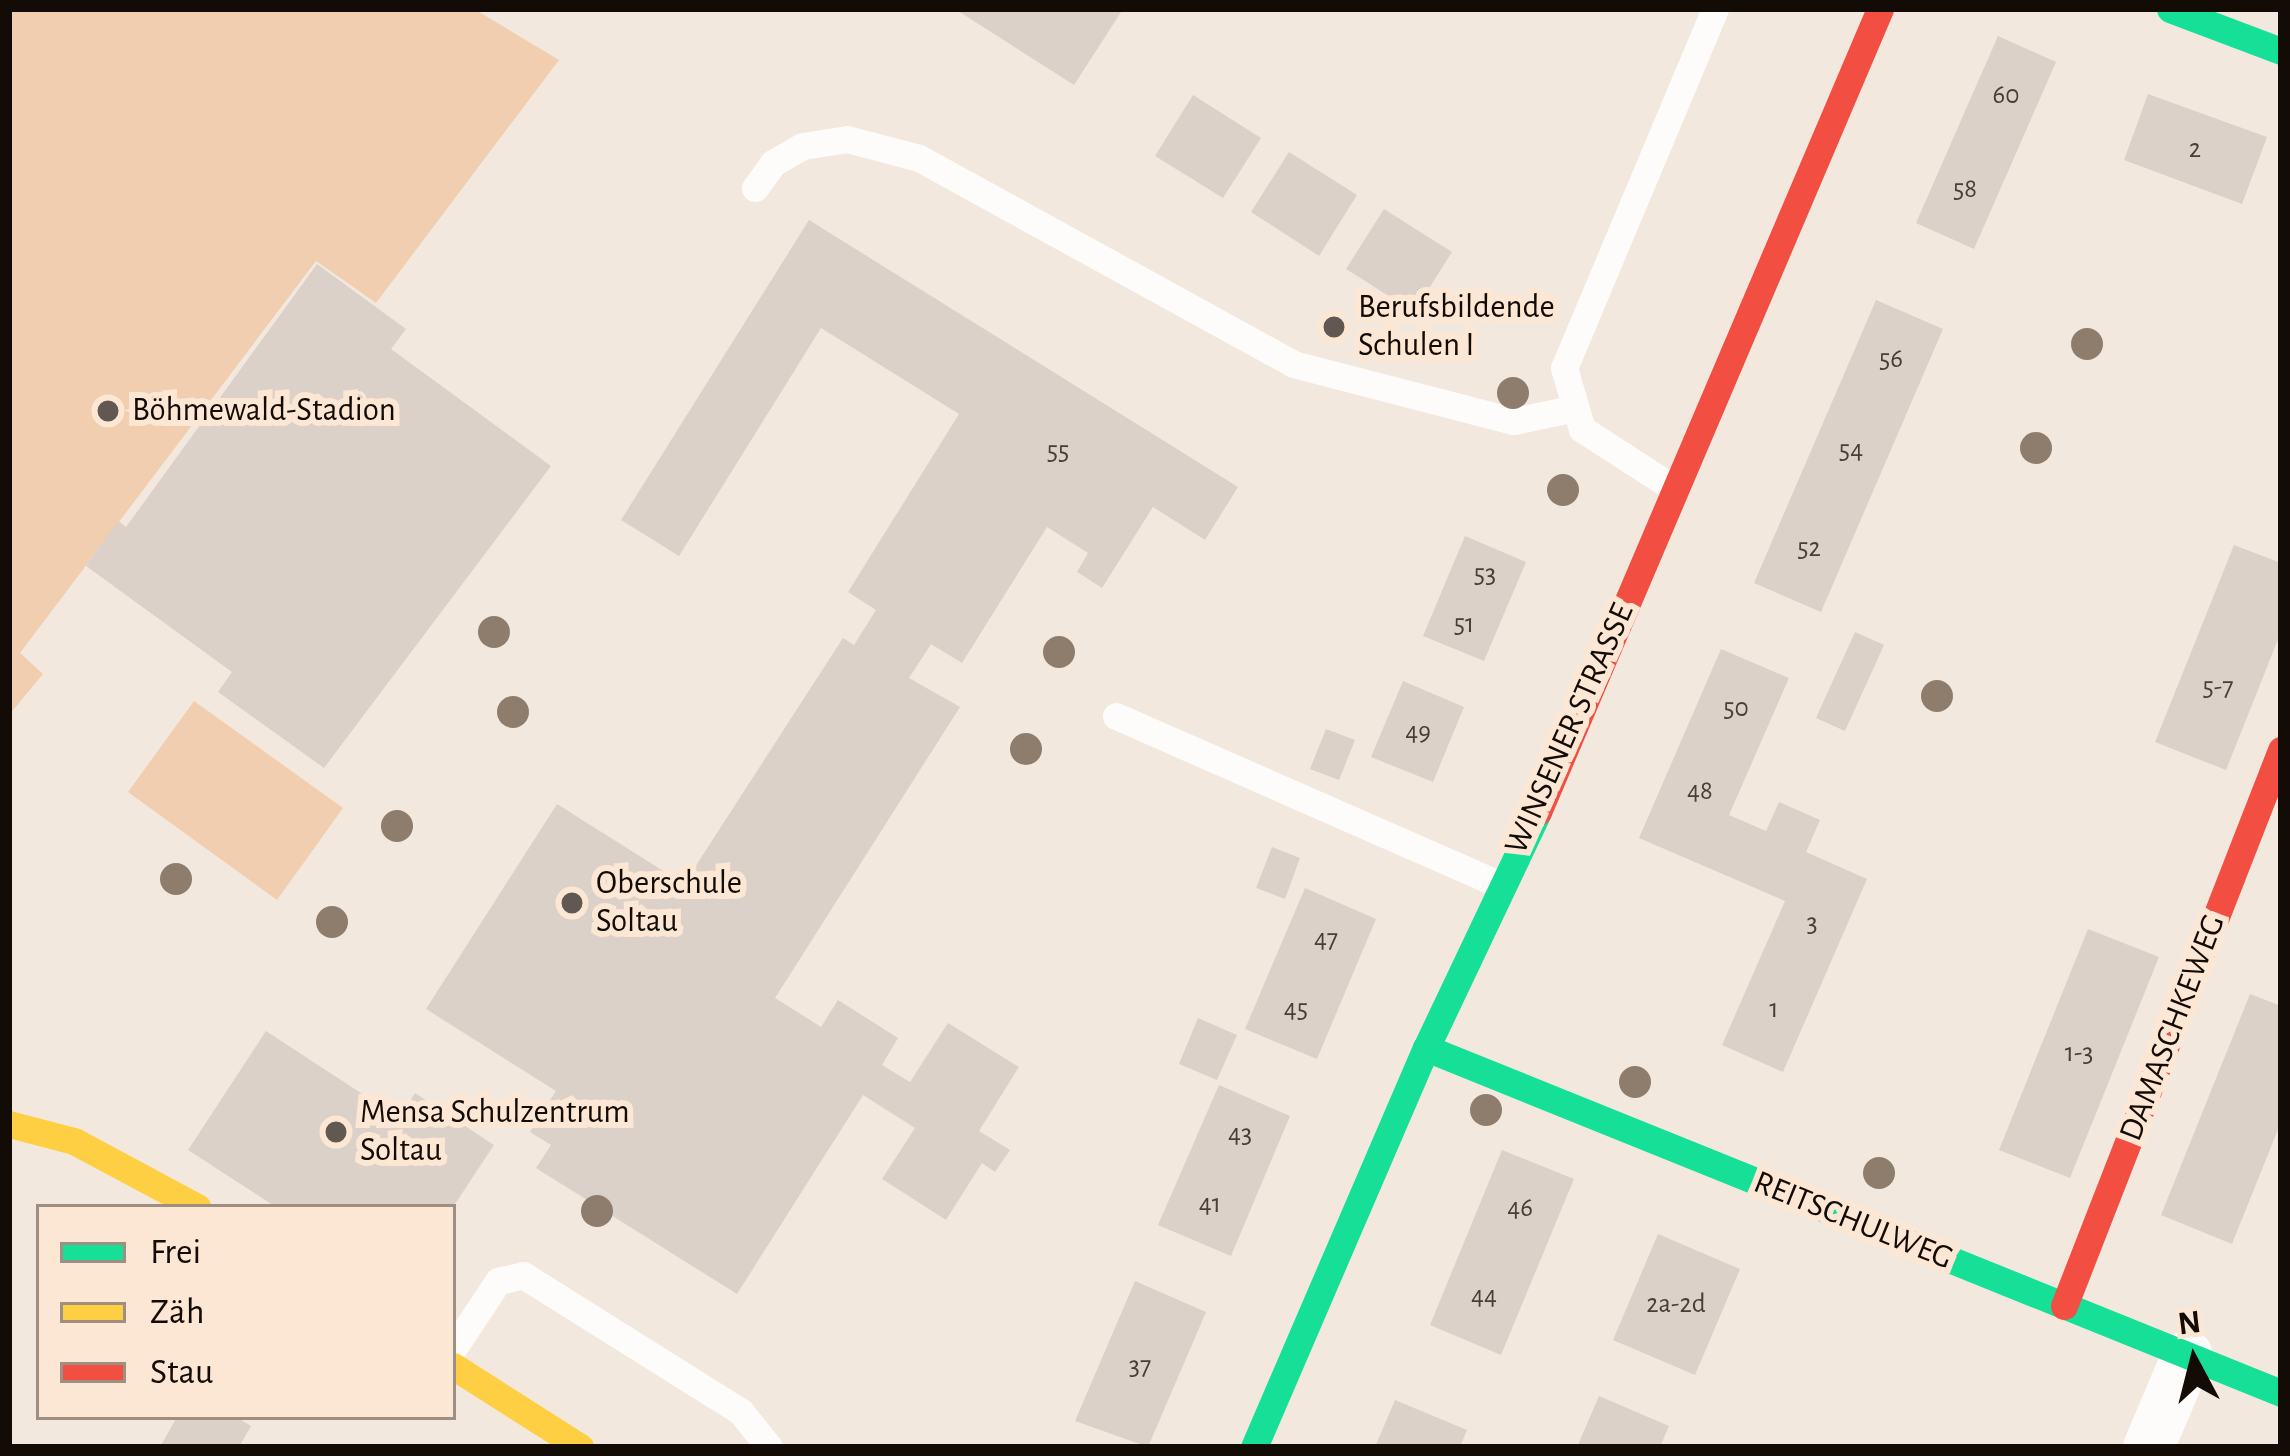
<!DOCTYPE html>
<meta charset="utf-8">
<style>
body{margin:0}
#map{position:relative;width:2290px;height:1456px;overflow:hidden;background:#f3e8de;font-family:"Alegreya Sans",sans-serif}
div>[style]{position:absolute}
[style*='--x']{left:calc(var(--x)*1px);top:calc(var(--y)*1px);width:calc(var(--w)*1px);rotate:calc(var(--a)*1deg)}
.green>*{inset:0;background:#f1ceaf}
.building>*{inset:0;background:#dbd1c8}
.lane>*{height:27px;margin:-13.5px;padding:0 13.5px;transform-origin:13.5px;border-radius:13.5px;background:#fdfcfa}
.street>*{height:51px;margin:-25.5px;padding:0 25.5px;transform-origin:25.5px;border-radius:25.5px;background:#fdfcfa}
.fast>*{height:27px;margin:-13.5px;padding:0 13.5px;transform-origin:13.5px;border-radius:13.5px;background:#16e098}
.slow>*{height:27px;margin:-13.5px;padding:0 13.5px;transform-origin:13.5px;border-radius:13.5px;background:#ffcf43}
.jam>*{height:27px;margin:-13.5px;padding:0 13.5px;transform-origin:13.5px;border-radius:13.5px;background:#f24e42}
.trees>*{width:32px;height:32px;margin:-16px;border-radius:50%;background:#8e7d6c}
.dots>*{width:33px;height:33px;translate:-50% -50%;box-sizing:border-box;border:6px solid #fce7d5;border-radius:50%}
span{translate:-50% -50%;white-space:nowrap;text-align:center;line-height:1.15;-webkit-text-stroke:12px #fce7d5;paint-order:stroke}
.number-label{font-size:27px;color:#463e37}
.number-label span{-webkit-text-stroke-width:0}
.poi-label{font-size:33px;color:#130b05}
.left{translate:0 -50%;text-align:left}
.street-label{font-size:33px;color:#130b05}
.frame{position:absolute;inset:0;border:12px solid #130b05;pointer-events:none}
.legend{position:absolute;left:36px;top:1204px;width:420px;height:216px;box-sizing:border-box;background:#fce7d5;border:3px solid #9f8f82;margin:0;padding:15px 21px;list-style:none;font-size:36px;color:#130b05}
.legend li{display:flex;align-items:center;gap:24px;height:60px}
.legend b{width:60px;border:3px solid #9f8f82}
.north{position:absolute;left:2134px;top:1300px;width:120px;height:120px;-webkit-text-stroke:9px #fce7d5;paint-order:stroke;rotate:353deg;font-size:33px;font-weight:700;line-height:48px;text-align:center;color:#130b05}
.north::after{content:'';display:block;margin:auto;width:42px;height:54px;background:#130b05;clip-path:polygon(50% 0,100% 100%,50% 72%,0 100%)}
</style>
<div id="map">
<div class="green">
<div style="clip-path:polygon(9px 9px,474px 9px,559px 60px,376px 303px,316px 261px,20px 653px,43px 674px,9px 715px)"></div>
<div style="clip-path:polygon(194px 701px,343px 808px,277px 900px,128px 792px)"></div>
</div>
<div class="building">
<div style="clip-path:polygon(955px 9px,1123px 9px,1074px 85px)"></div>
<div style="clip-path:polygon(1998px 36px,2056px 62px,1974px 249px,1916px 223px)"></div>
<div style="clip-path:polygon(2148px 94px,2267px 137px,2242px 204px,2124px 160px)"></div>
<div style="clip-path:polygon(1193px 95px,1261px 138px,1223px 198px,1155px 156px)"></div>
<div style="clip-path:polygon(1289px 152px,1357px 195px,1319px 256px,1251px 212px)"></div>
<div style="clip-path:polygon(1384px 209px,1452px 252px,1414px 312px,1346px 269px)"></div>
<div style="clip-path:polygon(809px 220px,1238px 487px,1205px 540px,1153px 507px,1102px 588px,1077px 572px,1088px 553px,1047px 527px,962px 663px,931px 644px,909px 678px,960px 707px,775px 998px,821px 1027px,838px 1000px,898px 1038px,882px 1065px,910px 1082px,948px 1023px,1019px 1067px,979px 1131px,1010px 1150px,995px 1172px,982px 1163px,946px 1220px,882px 1179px,915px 1128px,863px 1095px,737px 1294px,536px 1168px,551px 1145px,530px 1132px,556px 1091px,426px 1009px,557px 804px,684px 884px,843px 638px,854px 645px,876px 610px,848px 592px,959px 414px,821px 328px,679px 556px,621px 520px)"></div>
<div style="clip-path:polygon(317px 264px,406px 329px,391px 349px,551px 466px,324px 768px,218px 692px,232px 672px,86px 566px,118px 521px,126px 527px)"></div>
<div style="clip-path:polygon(1876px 300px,1943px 329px,1821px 612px,1754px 583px)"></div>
<div style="clip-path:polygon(1465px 536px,1526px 562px,1484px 661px,1423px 636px)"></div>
<div style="clip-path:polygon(2234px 545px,2281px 563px,2281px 632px,2226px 770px,2155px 742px)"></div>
<div style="clip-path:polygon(1855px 632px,1884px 645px,1845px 731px,1816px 718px)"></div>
<div style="clip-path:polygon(1721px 649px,1789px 678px,1729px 815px,1766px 831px,1779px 802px,1820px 820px,1806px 852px,1867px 879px,1783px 1072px,1722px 1045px,1785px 901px,1639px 838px)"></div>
<div style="clip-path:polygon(1403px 681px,1464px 707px,1433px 782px,1371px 757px)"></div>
<div style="clip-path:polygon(1326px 729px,1355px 740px,1339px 780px,1310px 769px)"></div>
<div style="clip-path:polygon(1272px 847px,1300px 858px,1285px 899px,1256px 888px)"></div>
<div style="clip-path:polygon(1305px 888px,1376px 919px,1317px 1059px,1245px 1029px)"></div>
<div style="clip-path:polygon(2088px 929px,2159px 957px,2070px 1178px,1999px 1150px)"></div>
<div style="clip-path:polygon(2250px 994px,2281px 1006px,2281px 1122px,2232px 1244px,2161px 1215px)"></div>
<div style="clip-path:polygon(1198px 1018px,1237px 1035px,1217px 1080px,1179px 1064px)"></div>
<div style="clip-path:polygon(266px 1031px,399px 1118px,415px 1093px,494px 1145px,453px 1207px,276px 1207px,188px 1150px)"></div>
<div style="clip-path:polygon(1219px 1085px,1290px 1116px,1231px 1256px,1158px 1225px)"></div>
<div style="clip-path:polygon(1502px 1150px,1574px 1179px,1501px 1355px,1430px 1325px)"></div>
<div style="clip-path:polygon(1658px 1234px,1740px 1269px,1695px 1375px,1613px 1340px)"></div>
<div style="clip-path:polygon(1135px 1281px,1206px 1312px,1148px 1447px,1075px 1421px)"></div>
<div style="clip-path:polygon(1599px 1396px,1669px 1426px,1660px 1447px,1577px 1447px)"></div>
<div style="clip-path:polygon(1395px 1400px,1467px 1430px,1460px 1447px,1375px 1447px)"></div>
<div style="clip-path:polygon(177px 1417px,236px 1417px,251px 1426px,239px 1447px,160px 1447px)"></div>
</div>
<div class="lane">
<div style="--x:755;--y:188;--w:31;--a:-54"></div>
<div style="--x:773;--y:163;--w:34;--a:-30"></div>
<div style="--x:803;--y:146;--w:45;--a:-9"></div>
<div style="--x:847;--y:139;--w:74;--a:14.8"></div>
<div style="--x:919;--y:158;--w:427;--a:28.8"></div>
<div style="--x:1293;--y:364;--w:228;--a:14.5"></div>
<div style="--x:1514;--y:421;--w:58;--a:-11.9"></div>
<div style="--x:1675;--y:489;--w:111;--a:-147.2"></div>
<div style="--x:1582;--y:429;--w:64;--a:-106.4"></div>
<div style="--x:1564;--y:368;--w:389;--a:-67.2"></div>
<div style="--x:1116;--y:716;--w:418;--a:23.7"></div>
<div style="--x:453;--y:1349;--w:82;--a:-56.5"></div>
<div style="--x:498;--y:1281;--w:26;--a:-13"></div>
<div style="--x:523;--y:1275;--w:257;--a:32.1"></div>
<div style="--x:741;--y:1412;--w:45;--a:51.3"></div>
</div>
<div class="street">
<div style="--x:2148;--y:1447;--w:100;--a:-67"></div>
</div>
<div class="fast">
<div style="--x:2170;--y:9;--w:119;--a:20.7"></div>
<div style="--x:1426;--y:1048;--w:922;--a:21.97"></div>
<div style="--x:1254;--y:1447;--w:434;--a:-66.7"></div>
<div style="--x:1426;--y:1048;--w:261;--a:-64.6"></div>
</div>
<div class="slow">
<div style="--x:9;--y:1124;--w:67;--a:14.7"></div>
<div style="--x:74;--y:1141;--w:140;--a:28.2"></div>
<div style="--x:453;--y:1366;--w:151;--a:32.5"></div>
</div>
<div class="jam">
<div style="--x:1538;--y:812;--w:873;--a:-66.93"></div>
<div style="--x:2064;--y:1306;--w:597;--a:-68.68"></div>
</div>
<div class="trees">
<div style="left:2087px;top:344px"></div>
<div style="left:1513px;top:393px"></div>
<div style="left:2036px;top:448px"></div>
<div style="left:1563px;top:490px"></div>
<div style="left:494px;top:632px"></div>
<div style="left:1059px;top:652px"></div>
<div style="left:1937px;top:696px"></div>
<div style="left:513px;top:712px"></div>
<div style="left:1026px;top:749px"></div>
<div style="left:397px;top:826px"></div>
<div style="left:176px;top:879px"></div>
<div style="left:332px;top:922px"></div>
<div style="left:1635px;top:1082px"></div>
<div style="left:1486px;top:1110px"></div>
<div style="left:1879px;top:1173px"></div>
<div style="left:597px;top:1211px"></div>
</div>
<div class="dots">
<div style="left:1334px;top:327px;background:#615851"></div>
<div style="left:108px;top:411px;background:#615851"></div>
<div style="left:572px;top:903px;background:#615851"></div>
<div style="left:336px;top:1132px;background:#615851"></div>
</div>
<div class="number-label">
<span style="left:2006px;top:95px">60</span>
<span style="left:2195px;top:149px">2</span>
<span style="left:1965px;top:189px">58</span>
<span style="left:1891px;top:359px">56</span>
<span style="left:1851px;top:450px">54</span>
<span style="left:1058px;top:451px">55</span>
<span style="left:1809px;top:548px">52</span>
<span style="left:1485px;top:574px">53</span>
<span style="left:1464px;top:624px">51</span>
<span style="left:2218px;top:687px">5-7</span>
<span style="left:1736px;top:708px">50</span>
<span style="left:1418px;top:732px">49</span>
<span style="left:1700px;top:791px">48</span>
<span style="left:1812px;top:923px">3</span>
<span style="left:1326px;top:939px">47</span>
<span style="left:1296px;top:1009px">45</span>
<span style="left:1774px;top:1009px">1</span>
<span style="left:2079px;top:1053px">1-3</span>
<span style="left:1240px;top:1134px">43</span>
<span style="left:1210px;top:1204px">41</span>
<span style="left:1520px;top:1208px">46</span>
<span style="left:1484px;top:1296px">44</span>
<span style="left:1676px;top:1304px">2a-2d</span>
<span style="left:1140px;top:1366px">37</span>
</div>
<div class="poi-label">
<span class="left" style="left:1358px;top:327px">Berufsbildende<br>Schulen I</span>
<span class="left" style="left:132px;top:411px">Böhmewald-Stadion</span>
<span class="left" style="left:596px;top:903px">Oberschule<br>Soltau</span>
<span class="left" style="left:360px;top:1132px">Mensa Schulzentrum<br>Soltau</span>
</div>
<div class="street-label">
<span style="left:1570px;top:729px;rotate:-66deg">WINSENER STRASSE</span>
<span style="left:2173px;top:1028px;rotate:-69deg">DAMASCHKEWEG</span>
<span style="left:1853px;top:1221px;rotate:22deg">REITSCHULWEG</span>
</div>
<div class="frame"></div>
<ul class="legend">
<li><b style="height:15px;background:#16e098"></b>Frei</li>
<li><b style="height:15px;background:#ffcf43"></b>Zäh</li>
<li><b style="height:15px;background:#f24e42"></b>Stau</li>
</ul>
<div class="north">N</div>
</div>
